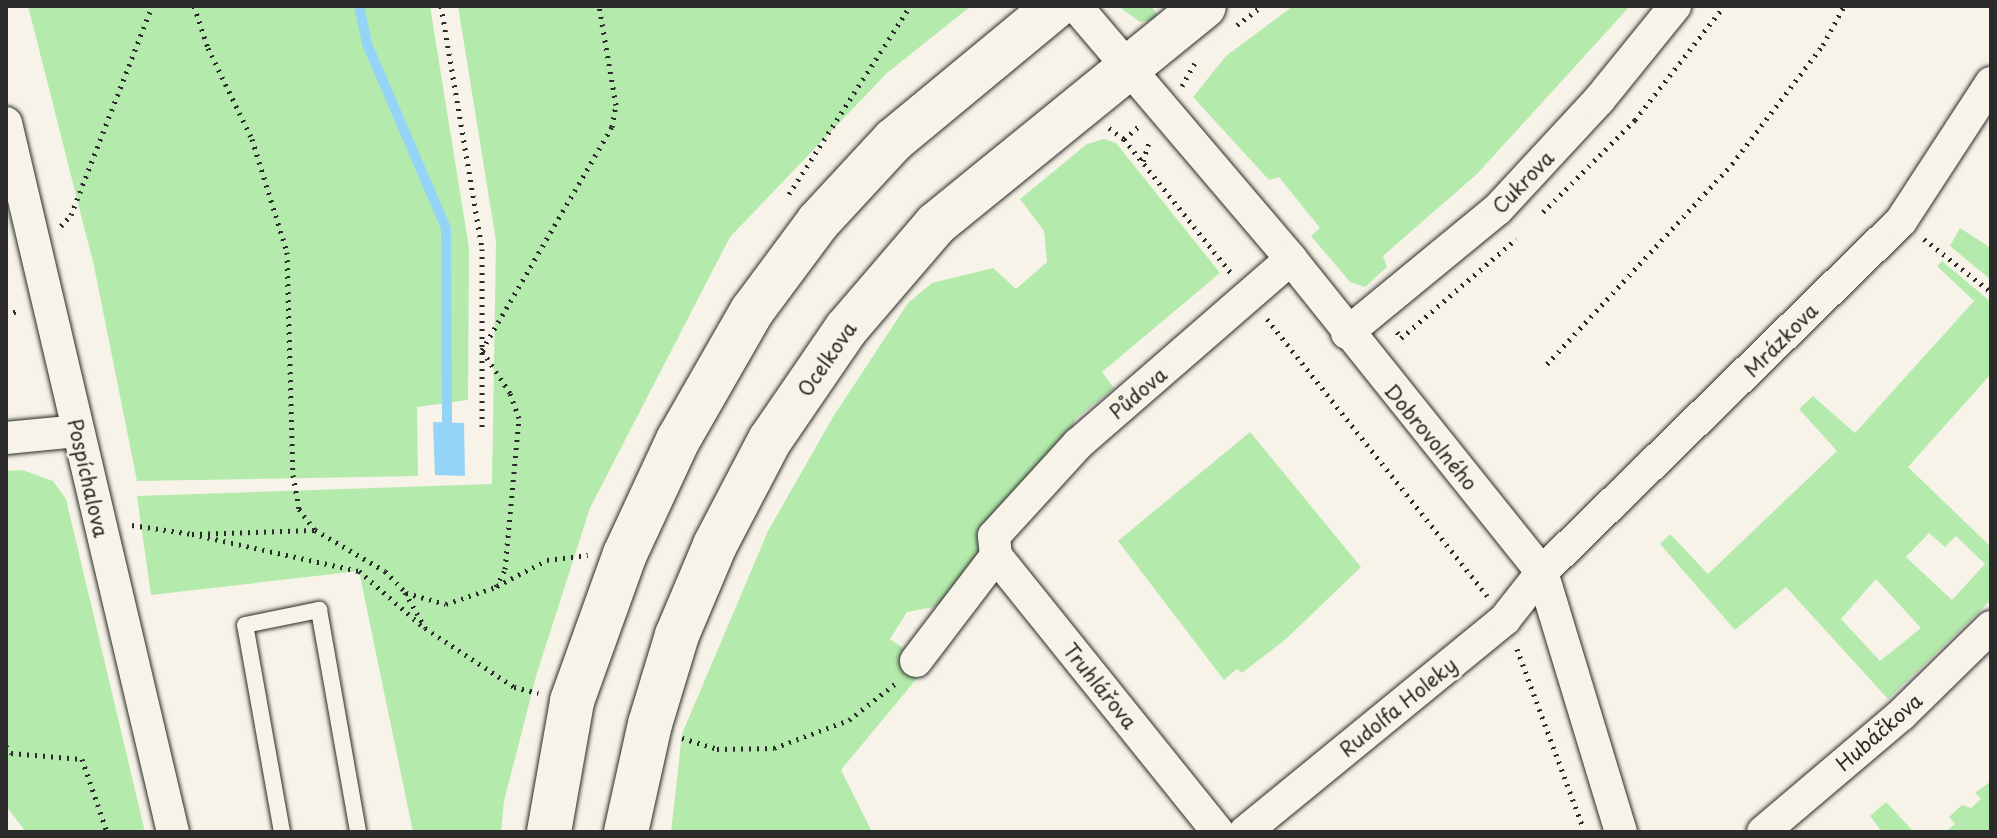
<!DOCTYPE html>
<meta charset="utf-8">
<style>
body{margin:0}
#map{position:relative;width:1997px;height:838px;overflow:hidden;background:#f7f3e8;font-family:"Playpen Sans",sans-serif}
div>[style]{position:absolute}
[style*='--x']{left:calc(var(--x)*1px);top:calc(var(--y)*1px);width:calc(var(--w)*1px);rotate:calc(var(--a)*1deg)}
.green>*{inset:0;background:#b4ebad}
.water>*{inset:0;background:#94d4f6}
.stream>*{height:10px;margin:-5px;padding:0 5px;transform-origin:5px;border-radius:5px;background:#94d4f6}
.path>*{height:5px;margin-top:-2.5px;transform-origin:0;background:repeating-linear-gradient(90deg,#2b2b2b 0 2px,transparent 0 8px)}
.roads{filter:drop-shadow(0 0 2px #2b2b2b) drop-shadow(0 0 2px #2b2b2b)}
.lane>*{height:16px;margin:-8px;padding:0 8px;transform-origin:8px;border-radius:8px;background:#f7f3e8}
.street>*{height:32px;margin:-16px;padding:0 16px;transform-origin:16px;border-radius:16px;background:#f7f3e8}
.secondary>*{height:44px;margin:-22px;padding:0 22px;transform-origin:22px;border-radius:22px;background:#f7f3e8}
span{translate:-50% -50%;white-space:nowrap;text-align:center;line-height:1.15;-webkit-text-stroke:6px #f7f3e8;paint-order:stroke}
.street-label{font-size:20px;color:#2b2b2b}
.frame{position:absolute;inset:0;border:8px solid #2b2b2b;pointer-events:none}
</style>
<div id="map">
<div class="green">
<div style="clip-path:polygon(28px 6px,430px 6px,469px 248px,468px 400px,417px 407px,418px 476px,137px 481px,94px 266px)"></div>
<div style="clip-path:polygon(458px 6px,971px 6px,887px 73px,730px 237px,590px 508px,537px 673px,504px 801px,501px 832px,413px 832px,359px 571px,151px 595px,137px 496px,492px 484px,496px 241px)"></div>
<div style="clip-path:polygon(1118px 6px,1151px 6px,1160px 18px,1140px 22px)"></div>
<div style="clip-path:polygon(1293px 6px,1630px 6px,1477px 174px,1383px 256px,1387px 267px,1365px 287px,1350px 282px,1311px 236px,1320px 228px,1279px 177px,1269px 180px,1193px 97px,1226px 56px)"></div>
<div style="clip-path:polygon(1104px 139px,1116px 143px,1220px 273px,1102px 372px,1114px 388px,1075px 419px,1069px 443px,983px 545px,953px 594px,934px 607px,907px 612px,890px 639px,928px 665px,841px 770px,872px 832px,671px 832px,682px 734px,768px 531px,833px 417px,908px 303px,932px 283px,993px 268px,1016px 289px,1047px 262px,1044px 231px,1020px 199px,1087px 144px)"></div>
<div style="clip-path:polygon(1960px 228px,1991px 248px,1991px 280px,1950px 246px)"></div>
<div style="clip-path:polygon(evenodd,1942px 261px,1991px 302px,1991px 374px,1908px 467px,1991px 547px,1991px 600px,1888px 699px,1786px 587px,1735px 630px,1660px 544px,1670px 534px,1708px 574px,1837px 451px,1799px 409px,1813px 396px,1855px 433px,1974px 301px,1937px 266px,1942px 261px,1929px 533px,1945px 547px,1956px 536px,1985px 564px,1952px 600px,1906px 557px,1929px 533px,1942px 261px,1876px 579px,1921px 628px,1880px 661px,1841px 619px,1876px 579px)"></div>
<div style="clip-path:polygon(1250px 432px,1361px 567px,1286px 639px,1242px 673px,1237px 669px,1224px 680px,1118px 541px)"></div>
<div style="clip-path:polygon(22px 470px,53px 481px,66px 499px,145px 832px,26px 832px,6px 806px,6px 471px)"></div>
<div style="clip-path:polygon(1991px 781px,1991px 832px,1945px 832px,1955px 824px,1949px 817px,1962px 805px,1971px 808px,1981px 799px,1975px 793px)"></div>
<div style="clip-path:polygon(1886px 802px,1914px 832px,1882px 832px,1870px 816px)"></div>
</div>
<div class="water">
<div style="clip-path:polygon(433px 422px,464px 423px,465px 476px,435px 475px)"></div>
</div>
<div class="stream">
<div style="--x:359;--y:6;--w:39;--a:78"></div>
<div style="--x:367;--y:44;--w:200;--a:66.8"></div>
<div style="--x:446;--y:228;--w:195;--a:89.7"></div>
</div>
<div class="path">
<div style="--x:194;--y:6;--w:44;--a:71.6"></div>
<div style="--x:208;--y:48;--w:101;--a:64.2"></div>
<div style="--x:252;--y:139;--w:118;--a:72.8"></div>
<div style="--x:287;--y:252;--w:223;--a:88.5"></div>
<div style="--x:293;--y:475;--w:35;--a:80"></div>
<div style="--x:299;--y:509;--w:26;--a:53"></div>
<div style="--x:315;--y:530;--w:81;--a:30.4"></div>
<div style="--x:385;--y:571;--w:29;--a:46"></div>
<div style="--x:405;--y:592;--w:41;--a:60.9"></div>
<div style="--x:425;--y:628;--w:107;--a:33.5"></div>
<div style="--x:514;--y:687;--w:25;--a:14"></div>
<div style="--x:441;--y:6;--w:246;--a:80.4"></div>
<div style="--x:482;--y:249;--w:179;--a:90"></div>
<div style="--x:1237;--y:25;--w:31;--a:-37"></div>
<div style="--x:1182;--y:86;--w:26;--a:-61"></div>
<div style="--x:1109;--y:128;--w:19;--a:36"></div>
<div style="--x:1124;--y:139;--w:171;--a:51.4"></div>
<div style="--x:1124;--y:139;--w:20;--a:-41"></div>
<div style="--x:1143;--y:161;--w:22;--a:-72"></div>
<div style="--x:789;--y:194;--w:224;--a:-57.2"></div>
<div style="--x:1543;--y:212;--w:130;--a:-45"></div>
<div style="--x:1635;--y:120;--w:145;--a:-52"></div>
<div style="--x:61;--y:226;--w:15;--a:-48"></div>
<div style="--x:71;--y:215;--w:224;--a:-68.8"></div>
<div style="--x:1924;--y:239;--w:85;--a:38.3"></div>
<div style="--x:6;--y:315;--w:12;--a:-20"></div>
<div style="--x:1267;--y:319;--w:354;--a:51.5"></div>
<div style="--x:1397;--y:332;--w:7;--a:56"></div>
<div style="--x:1401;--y:338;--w:152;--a:-40.7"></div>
<div style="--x:1547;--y:364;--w:272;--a:-47.2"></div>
<div style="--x:1732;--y:164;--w:150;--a:-52.6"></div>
<div style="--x:1823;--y:45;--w:44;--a:-61.7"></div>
<div style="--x:132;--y:525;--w:61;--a:8.5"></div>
<div style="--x:192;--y:534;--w:122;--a:-1.9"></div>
<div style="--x:192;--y:534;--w:171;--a:12.5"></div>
<div style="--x:359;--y:571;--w:84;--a:41.1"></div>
<div style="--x:497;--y:586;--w:56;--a:-27.5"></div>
<div style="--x:547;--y:560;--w:41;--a:-7"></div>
<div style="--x:406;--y:593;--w:41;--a:15.4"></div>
<div style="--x:446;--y:604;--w:53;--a:-18.8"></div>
<div style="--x:496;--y:587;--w:20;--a:-63"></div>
<div style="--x:505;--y:569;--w:152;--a:-84.7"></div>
<div style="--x:519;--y:418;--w:27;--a:-110"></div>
<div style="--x:510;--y:393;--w:51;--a:-123.1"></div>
<div style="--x:482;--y:350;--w:258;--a:-59.8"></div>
<div style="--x:612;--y:127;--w:22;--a:-80"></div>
<div style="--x:616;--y:105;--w:100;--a:-99.7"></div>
<div style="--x:1517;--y:649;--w:190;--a:69.7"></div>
<div style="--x:682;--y:738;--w:37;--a:17"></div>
<div style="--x:717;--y:749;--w:57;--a:-1"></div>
<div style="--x:774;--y:748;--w:80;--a:-20.5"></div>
<div style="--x:849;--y:720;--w:60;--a:-38.2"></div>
<div style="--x:6;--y:746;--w:9;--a:54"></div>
<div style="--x:11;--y:753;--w:71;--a:4.8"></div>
<div style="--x:82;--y:759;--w:77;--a:71.1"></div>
</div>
<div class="roads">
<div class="lane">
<div style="--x:282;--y:832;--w:210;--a:-100.1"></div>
<div style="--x:245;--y:625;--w:76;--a:-11.5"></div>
<div style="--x:319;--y:610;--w:225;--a:80"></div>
</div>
<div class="street">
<div style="--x:1076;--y:6;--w:332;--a:49.6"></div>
<div style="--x:1291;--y:259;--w:401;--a:51.3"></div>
<div style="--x:1542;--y:572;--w:272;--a:73.1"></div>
<div style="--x:6;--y:123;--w:728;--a:76.75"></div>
<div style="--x:1347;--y:333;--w:195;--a:-39.4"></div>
<div style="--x:1498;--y:209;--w:149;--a:-47.2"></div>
<div style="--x:1599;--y:100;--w:121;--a:-51"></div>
<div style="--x:6;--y:438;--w:71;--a:-5.6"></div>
<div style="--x:916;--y:661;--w:132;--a:-52.7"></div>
<div style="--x:1218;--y:832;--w:354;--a:-128.8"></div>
<div style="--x:996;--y:556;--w:20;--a:-96"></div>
<div style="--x:994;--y:536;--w:125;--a:-47.6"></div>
<div style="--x:1078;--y:444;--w:282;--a:-41"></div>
<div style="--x:1245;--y:832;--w:336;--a:-39.3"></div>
<div style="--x:1505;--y:619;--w:60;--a:-51.8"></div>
<div style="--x:1542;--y:572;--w:502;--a:-44.35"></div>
<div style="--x:1901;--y:221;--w:165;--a:-56.9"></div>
<div style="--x:1763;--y:832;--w:181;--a:-40.3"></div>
<div style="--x:1901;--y:715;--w:126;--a:-44.4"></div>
</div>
<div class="secondary">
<div style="--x:549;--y:832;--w:133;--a:-80"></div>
<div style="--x:572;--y:701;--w:156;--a:-70.2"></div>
<div style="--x:625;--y:554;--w:126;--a:-65.1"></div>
<div style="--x:678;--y:440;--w:149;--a:-60.2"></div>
<div style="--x:752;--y:311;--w:111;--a:-53.4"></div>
<div style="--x:818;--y:222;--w:112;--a:-47.2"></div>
<div style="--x:894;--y:140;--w:210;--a:-39.6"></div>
<div style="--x:626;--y:832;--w:111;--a:-77.5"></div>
<div style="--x:650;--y:724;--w:93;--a:-73.1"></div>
<div style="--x:677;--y:635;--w:98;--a:-67.1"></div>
<div style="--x:715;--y:545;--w:119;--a:-62.4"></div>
<div style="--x:770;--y:440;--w:135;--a:-55.6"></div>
<div style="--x:846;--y:329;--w:138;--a:-49.4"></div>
<div style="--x:936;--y:224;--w:345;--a:-39.1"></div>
</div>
</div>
<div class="street-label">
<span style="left:1523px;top:182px;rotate:-46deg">Cukrova</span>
<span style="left:1781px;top:340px;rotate:-45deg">Mrázkova</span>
<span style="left:827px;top:359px;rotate:-55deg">Ocelkova</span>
<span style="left:1138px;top:393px;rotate:-40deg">Půdova</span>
<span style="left:1431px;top:437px;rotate:50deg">Dobrovolného</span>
<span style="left:88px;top:478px;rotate:77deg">Pospíchalova</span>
<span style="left:1100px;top:686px;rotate:51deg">Truhlářova</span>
<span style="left:1398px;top:707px;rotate:-39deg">Rudolfa Holeky</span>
<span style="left:1879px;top:732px;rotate:-41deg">Hubáčkova</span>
</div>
<div class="frame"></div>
</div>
